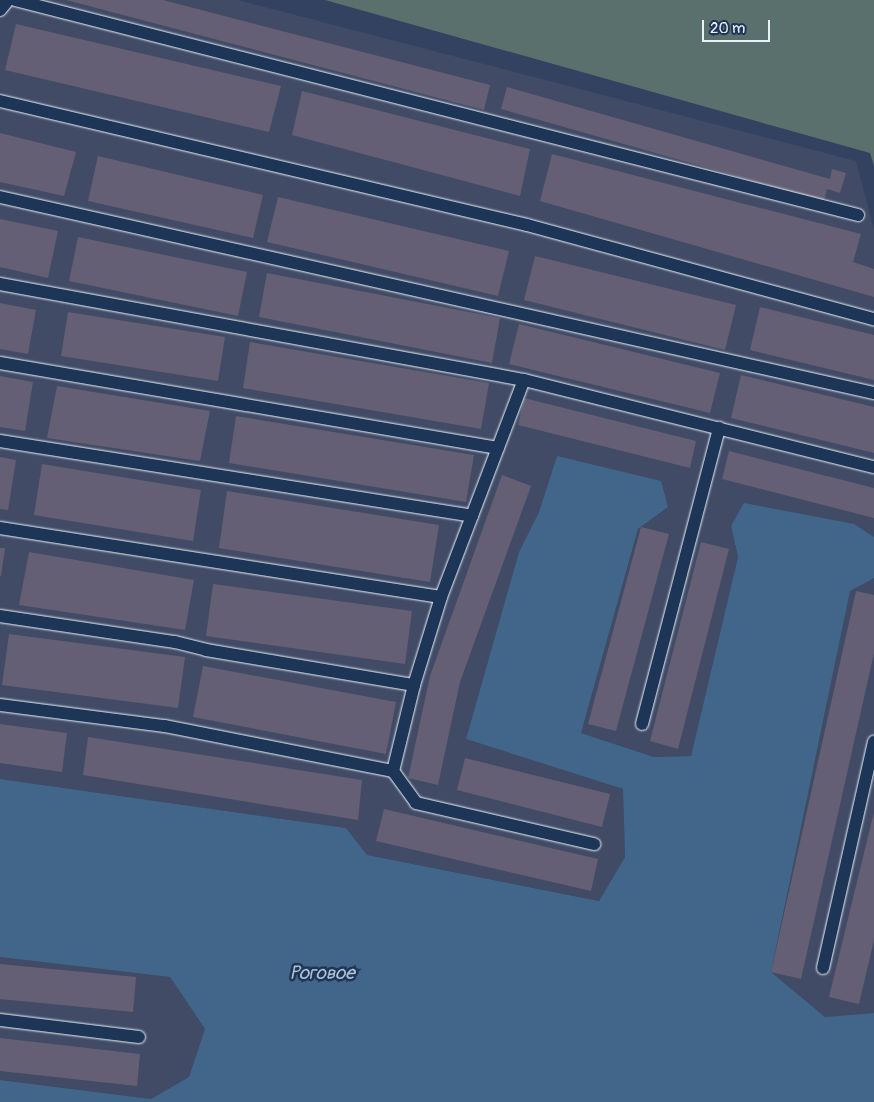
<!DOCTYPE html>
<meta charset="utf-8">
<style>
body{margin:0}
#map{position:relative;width:874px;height:1102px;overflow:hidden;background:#324260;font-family:Pangolin,sans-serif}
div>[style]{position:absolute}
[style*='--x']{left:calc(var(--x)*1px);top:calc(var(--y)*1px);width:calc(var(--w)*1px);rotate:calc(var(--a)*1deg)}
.built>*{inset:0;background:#414b66}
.green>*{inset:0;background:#59706d}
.water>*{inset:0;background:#426689}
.building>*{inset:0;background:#645f74}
.roads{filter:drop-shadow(0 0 1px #e8f1f8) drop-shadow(0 0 1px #e8f1f8)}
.service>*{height:12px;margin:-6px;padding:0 6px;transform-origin:6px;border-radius:6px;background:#1d3557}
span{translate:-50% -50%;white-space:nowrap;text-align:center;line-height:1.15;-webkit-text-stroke:5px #1d3557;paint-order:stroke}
.water-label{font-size:19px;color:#aec0d1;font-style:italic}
.scale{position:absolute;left:702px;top:20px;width:68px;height:22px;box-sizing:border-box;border:2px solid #e8f1f8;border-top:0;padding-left:6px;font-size:15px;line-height:18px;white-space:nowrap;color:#e8f1f8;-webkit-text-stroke:4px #1d3557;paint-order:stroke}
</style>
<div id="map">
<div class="built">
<div style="clip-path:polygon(0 0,238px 0,856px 161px,874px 230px,874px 537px,854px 524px,731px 526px,738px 557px,691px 756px,654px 757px,581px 733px,638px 529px,668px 507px,557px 456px,539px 512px,519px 552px,466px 739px,623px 789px,625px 857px,599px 901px,367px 855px,346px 828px,0 779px)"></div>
<div style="clip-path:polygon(874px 578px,874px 1013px,825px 1017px,771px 972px,850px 590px)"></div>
<div style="clip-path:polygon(0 957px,170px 977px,205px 1029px,189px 1077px,151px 1099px,0 1080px)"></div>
</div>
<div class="green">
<div style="clip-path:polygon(325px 0,874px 0,874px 166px,870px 153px)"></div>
</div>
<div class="water">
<div style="clip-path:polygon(557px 456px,661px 481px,668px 507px,638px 529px,581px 733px,654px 757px,691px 756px,738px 557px,731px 526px,744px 503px,854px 524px,874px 537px,874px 578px,850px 591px,771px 972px,825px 1017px,874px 1013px,874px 1102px,0 1102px,0 1080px,151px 1099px,189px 1077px,205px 1029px,170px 977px,0 957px,0 779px,346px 828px,367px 855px,599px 901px,625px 857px,623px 789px,466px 739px,519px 552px,539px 512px)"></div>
</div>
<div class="building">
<div style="clip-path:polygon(66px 0,163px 0,490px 85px,484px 110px)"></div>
<div style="clip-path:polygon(16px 24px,281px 86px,269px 132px,5px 70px)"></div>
<div style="clip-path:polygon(507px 87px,830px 179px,832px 169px,846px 173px,840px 193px,827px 189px,824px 201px,501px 109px)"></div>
<div style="clip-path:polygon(302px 91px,530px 149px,520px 196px,292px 135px)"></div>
<div style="clip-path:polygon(0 133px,76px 152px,64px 196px,0 182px)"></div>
<div style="clip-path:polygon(552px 154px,861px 234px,853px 262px,874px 269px,874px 297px,540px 201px)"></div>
<div style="clip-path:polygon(98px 156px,263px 195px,253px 238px,88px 201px)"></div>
<div style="clip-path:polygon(278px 197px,509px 251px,498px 296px,267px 242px)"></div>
<div style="clip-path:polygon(0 219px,58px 231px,48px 278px,0 267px)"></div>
<div style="clip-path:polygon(78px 237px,247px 272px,238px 316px,69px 281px)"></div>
<div style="clip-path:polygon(535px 256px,736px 305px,725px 350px,524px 300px)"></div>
<div style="clip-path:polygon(267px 273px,500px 318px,492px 363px,259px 317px)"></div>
<div style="clip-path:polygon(0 303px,36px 310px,28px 354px,0 349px)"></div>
<div style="clip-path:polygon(760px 307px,874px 335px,874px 380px,750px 350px)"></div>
<div style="clip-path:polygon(68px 312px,225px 337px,218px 381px,61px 356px)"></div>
<div style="clip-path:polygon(519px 324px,720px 373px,710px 413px,509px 364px)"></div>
<div style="clip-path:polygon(250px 342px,489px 383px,481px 429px,243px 388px)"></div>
<div style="clip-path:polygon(741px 375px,874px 407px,874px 453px,731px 418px)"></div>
<div style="clip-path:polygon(0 376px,33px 382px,25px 431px,0 427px)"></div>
<div style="clip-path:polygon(57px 386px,210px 411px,200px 461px,47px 438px)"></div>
<div style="clip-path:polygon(524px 398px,696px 441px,690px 468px,518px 425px)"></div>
<div style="clip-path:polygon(236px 416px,474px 455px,466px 502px,229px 463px)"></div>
<div style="clip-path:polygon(729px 451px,874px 488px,874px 518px,722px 479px)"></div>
<div style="clip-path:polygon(0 457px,16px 460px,8px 510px,0 509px)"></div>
<div style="clip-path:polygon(42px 464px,201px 490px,193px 541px,34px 515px)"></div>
<div style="clip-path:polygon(502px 475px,531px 486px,460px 682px,438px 785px,408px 778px,430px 676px)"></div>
<div style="clip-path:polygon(227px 491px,439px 525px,430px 582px,219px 548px)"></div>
<div style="clip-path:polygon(641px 527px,669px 534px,616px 731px,588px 724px)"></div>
<div style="clip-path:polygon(701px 542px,729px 549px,678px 749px,650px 741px)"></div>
<div style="clip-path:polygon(0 548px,5px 548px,1px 576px,0 576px)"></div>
<div style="clip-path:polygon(29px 552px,194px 580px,185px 630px,19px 605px)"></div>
<div style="clip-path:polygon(213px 584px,412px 611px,405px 664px,206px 636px)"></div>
<div style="clip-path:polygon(856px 591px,874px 595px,874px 653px,801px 979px,771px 972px)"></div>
<div style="clip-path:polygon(9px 634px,185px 657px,178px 708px,2px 685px)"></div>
<div style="clip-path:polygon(203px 666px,396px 702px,386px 754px,193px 717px)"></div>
<div style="clip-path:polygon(0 724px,67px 733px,62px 772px,0 763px)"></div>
<div style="clip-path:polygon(88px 737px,362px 780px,358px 820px,83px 775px)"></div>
<div style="clip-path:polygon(465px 758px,610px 794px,602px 827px,457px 790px)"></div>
<div style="clip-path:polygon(384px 809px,598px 859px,591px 891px,376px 841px)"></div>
<div style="clip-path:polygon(874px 812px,874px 940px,859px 1004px,829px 997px)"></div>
<div style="clip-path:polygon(0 964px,136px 977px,133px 1012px,0 999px)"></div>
<div style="clip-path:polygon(0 1038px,140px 1054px,137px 1086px,0 1071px)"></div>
</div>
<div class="roads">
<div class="service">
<div style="--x:15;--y:0;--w:870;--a:14.31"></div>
<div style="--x:0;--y:10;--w:13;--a:-51"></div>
<div style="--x:0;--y:101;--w:541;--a:13.24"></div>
<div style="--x:527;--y:225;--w:360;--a:15.2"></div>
<div style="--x:0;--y:197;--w:896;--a:12.64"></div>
<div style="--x:0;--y:284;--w:533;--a:10.38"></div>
<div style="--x:524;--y:380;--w:361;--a:14"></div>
<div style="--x:0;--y:363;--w:505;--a:9.69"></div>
<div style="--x:0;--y:441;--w:478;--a:9"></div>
<div style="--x:0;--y:528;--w:446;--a:8.9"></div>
<div style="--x:0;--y:616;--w:177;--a:8.5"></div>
<div style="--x:175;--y:642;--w:32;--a:14"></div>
<div style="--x:206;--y:650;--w:211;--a:9.6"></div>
<div style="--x:414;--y:685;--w:89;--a:103.7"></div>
<div style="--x:393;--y:771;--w:39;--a:54"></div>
<div style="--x:416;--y:803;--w:183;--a:13"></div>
<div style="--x:414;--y:685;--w:92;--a:-72.9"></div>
<div style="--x:441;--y:597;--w:232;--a:-69.1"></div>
<div style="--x:0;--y:705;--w:166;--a:7.3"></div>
<div style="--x:165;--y:726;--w:232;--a:11.2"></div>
<div style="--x:642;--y:724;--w:306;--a:-75.4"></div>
<div style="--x:823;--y:968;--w:232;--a:-77.3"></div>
<div style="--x:0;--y:1020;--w:140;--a:7"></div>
</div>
</div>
<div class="water-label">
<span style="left:322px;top:974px">Роговое</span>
</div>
<div class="scale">20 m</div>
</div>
